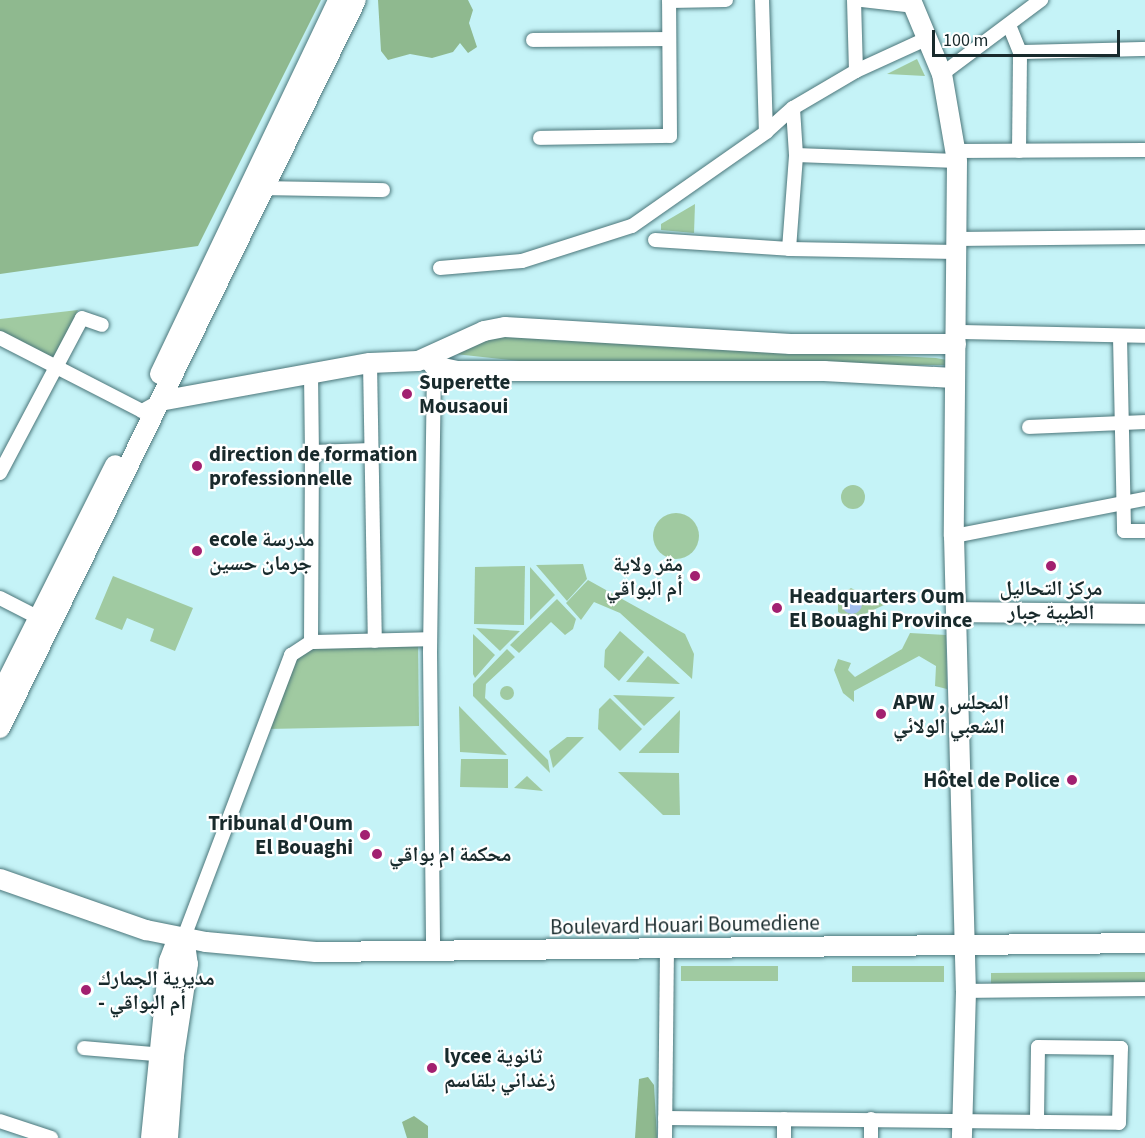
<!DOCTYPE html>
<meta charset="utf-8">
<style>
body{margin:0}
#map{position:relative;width:1145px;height:1138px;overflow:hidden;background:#c5f3f7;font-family:"Source Sans 3","Noto Naskh Arabic",sans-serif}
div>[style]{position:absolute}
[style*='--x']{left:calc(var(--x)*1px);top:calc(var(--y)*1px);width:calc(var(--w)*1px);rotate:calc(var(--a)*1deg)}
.green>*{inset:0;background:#a0caa1}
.round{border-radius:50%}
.forest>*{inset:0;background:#8fb98f}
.water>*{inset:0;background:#a3bfee}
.roads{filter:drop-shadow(0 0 2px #4b767a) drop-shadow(0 0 2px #4b767a)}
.street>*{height:14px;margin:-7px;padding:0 7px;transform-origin:7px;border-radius:7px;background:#fff}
.secondary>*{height:20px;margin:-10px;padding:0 10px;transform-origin:10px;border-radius:10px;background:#fff}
.dots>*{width:16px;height:16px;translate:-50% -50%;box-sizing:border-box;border:3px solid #fff;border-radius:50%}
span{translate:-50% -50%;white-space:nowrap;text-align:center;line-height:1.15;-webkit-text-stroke:4.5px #fff;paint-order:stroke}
.poi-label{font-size:21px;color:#182a2c;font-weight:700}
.left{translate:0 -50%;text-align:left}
.right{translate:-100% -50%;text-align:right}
.street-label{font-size:21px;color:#182a2c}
.scale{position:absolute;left:932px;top:30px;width:188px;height:27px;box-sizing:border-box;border:3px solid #182a2c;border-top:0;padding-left:8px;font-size:18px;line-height:21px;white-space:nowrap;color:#182a2c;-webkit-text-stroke:4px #fff;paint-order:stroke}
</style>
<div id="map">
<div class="green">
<div style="clip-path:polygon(917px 59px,925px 76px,887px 74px)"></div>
<div style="clip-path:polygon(695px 204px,694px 233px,661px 230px,661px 224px)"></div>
<div style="clip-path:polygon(78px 310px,54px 360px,0 332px,0 319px)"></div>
<div style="clip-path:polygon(490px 335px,936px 358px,947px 360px,946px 365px,574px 367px,455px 354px)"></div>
<div class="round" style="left:841px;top:485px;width:24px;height:24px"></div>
<div class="round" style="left:653px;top:513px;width:46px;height:46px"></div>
<div style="clip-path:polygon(583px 564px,587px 579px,567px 601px,536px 565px)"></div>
<div style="clip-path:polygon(525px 566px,524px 625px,474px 624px,475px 567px)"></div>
<div style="clip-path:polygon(530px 567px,555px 595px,530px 620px)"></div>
<div style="clip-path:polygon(113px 576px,193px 608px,175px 651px,150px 641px,154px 629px,127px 618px,122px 630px,95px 619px)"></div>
<div style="clip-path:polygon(588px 580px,685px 634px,694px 654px,692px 679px,620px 613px,594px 602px,581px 620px,566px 603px)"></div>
<div style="clip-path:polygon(851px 588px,884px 605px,852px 620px,838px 612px,838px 596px)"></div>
<div style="clip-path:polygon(557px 599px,576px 619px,573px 629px,565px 635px,551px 622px,519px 653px,510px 645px)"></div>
<div style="clip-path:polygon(476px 628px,520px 631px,500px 651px)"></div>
<div style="clip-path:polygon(620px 631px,644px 652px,619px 681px,604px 667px,605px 650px)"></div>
<div style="clip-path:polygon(910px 633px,946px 635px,947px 689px,935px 686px,936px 666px,919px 656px,854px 691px,854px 702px,843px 693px,834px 670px,838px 659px,851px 663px,848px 670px,855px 677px,902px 649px)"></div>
<div style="clip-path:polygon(473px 634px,495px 655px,475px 678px,473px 674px)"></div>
<div style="clip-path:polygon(418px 639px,419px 726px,267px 729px,291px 665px,311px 642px)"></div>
<div style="clip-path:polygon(507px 649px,515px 657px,486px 684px,485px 698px,548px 760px,550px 773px,473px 696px,473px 684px)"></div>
<div style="clip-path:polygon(648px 656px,680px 684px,626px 682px)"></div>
<div class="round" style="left:500px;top:686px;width:14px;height:14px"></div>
<div style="clip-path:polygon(613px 695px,675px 697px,644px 726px)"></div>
<div style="clip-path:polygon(610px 698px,642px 729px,620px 751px,598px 729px,599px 709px)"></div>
<div style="clip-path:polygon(459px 706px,507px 755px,460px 752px)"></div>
<div style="clip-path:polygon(680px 710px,679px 753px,639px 753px,639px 752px)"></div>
<div style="clip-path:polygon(567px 737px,584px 737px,553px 768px,549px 751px)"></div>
<div style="clip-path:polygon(461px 759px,508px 759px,508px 788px,460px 787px)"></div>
<div style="clip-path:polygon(618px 772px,679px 773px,680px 815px,663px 815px)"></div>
<div style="clip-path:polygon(527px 776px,543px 791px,514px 788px)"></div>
<div style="clip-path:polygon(681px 966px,778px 966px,778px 981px,681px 981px)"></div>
<div style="clip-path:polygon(852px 966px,944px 966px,944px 982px,852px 982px)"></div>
<div style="clip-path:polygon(1145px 972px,1145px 983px,991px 985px,991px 973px)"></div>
</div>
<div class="forest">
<div style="clip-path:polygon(0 0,321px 0,198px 246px,0 274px)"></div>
<div style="clip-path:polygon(378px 0,468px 0,473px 10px,469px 23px,477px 47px,468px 53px,460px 43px,453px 52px,432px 58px,410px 54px,388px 60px,381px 51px)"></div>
<div style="clip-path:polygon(648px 1077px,654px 1085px,657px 1138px,635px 1138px,639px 1079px)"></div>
<div style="clip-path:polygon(414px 1116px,428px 1126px,428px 1138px,407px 1138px,402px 1122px)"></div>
</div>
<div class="water">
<div class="round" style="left:842px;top:594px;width:20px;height:20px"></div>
</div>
<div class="roads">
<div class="street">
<div style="--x:762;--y:0;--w:132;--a:88.3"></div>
<div style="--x:854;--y:0;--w:71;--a:88.4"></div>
<div style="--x:862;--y:0;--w:53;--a:6.5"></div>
<div style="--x:1009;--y:25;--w:29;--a:68"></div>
<div style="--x:533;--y:40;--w:136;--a:-0.4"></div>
<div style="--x:942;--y:74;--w:124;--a:-36.8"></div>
<div style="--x:540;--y:138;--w:130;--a:-0.9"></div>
<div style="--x:670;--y:136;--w:135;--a:-90.4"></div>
<div style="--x:669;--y:1;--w:57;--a:-1"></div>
<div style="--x:955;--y:151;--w:190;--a:-0.3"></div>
<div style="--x:1019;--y:151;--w:99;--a:-89.4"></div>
<div style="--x:1020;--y:52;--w:125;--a:-1.4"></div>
<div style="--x:796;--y:155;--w:161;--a:2.1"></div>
<div style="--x:267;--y:188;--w:116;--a:1"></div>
<div style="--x:956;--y:239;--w:189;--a:-0.6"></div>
<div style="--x:655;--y:240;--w:134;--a:3.8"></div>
<div style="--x:789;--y:249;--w:167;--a:1"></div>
<div style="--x:789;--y:249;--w:94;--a:-85.7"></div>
<div style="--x:796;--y:155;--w:47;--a:-93.7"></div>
<div style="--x:440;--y:268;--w:82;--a:-4.9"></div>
<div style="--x:522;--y:261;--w:115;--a:-17.7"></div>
<div style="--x:632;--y:226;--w:164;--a:-35"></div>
<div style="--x:766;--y:132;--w:36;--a:-42"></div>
<div style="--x:793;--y:108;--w:73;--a:-30.4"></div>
<div style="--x:856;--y:71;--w:79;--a:-24.6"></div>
<div style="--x:957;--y:332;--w:188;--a:1.2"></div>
<div style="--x:1120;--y:337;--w:194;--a:88.8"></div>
<div style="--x:1124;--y:531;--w:21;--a:0"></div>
<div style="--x:0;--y:338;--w:160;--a:27.2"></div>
<div style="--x:142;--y:411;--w:21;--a:-29"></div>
<div style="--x:370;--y:363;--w:278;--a:89"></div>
<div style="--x:426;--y:363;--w:9;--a:21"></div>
<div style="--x:434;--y:366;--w:286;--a:90.8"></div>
<div style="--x:430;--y:652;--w:301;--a:89.4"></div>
<div style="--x:311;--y:373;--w:79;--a:89.3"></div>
<div style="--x:1029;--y:427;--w:116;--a:-2.5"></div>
<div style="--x:0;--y:473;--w:175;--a:-62.1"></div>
<div style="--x:82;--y:318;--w:21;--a:19"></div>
<div style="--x:954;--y:536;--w:195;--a:-11"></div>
<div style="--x:0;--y:598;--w:51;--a:27.1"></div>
<div style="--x:311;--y:642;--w:190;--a:-89.7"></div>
<div style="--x:312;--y:452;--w:60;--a:-1.9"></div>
<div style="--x:184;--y:937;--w:302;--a:-69.2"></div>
<div style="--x:291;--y:655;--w:24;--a:-33"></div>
<div style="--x:311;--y:642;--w:119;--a:-1.4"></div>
<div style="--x:966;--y:991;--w:179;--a:-0.6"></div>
<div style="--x:84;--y:1048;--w:82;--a:4.9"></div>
<div style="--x:665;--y:1118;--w:454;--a:0.6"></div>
<div style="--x:1119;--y:1123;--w:75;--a:-88.5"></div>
<div style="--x:1121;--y:1048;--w:83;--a:-179.3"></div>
<div style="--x:1038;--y:1047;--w:75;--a:90.8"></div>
<div style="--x:0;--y:1121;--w:54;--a:18.4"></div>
<div style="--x:665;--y:1138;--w:190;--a:-89.4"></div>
<div style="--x:784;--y:1138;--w:19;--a:-90"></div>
<div style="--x:871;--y:1138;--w:19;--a:-90"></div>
</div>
<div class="secondary">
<div style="--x:911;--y:0;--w:80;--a:67.3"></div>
<div style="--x:942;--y:74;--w:88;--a:80.2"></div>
<div style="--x:957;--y:161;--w:375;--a:90.5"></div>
<div style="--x:954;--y:536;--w:455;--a:88.5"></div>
<div style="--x:966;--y:991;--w:147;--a:91.6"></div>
<div style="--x:434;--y:366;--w:25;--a:12"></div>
<div style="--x:458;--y:371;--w:366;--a:0"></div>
<div style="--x:824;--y:371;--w:129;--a:3.1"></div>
<div style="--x:160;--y:374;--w:414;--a:-64.5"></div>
<div style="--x:160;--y:401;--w:213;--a:-10.3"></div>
<div style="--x:370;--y:363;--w:48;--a:-2.4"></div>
<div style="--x:418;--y:361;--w:72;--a:-24.4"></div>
<div style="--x:484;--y:331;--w:21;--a:-11"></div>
<div style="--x:505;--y:327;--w:286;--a:3.4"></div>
<div style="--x:790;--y:344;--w:166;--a:0"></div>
<div style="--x:956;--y:612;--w:189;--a:0.6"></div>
<div style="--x:0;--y:695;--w:257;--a:-63.4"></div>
<div style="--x:0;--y:728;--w:810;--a:-63.94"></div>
<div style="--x:0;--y:879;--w:155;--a:19.3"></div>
<div style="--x:146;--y:930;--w:61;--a:11.3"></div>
<div style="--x:206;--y:942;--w:110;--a:5.2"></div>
<div style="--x:316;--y:952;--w:829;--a:-0.62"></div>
<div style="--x:151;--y:1138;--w:178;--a:-84.2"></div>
<div style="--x:169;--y:961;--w:19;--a:-69"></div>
<div style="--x:176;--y:943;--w:10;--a:-37"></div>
<div style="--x:184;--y:937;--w:27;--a:82"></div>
<div style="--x:188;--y:964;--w:93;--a:98.7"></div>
<div style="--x:174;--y:1056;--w:82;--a:94.2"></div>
</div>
</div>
<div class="dots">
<div style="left:407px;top:394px;background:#a22070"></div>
<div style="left:197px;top:466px;background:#a22070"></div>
<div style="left:197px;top:551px;background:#a22070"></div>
<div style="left:1051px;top:566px;background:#a22070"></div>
<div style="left:695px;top:576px;background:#a22070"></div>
<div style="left:777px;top:608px;background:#a22070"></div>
<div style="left:881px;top:714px;background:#a22070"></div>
<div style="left:1072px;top:780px;background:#a22070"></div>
<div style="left:365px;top:835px;background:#a22070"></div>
<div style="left:377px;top:854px;background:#a22070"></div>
<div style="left:86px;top:990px;background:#a22070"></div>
<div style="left:432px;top:1068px;background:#a22070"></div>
</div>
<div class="poi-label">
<span class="left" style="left:419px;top:394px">Superette<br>Mousaoui</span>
<span class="left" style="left:209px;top:466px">direction de formation<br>professionnelle</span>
<span class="left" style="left:209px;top:551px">ecole مدرسة<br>جرمان حسين</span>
<span class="right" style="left:683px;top:576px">مقر ولاية<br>أم البواقي</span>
<span style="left:1051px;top:600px">مركز التحاليل<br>الطبية جبار</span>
<span class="left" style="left:789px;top:608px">Headquarters Oum<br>El Bouaghi Province</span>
<span class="left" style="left:893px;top:714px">APW , المجلس<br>الشعبي الولائي</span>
<span class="right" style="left:1060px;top:780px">Hôtel de Police</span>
<span class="right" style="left:353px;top:835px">Tribunal d'Oum<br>El Bouaghi</span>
<span class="left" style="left:389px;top:854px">محكمة ام بواقي</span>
<span class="left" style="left:98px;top:990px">مديرية الجمارك<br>- أم البواقي</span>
<span class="left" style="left:444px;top:1068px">lycee ثانوية<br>زغداني بلقاسم</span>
</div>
<div class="street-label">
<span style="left:685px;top:925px;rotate:-1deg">Boulevard Houari Boumediene</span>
</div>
<div class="scale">100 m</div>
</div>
